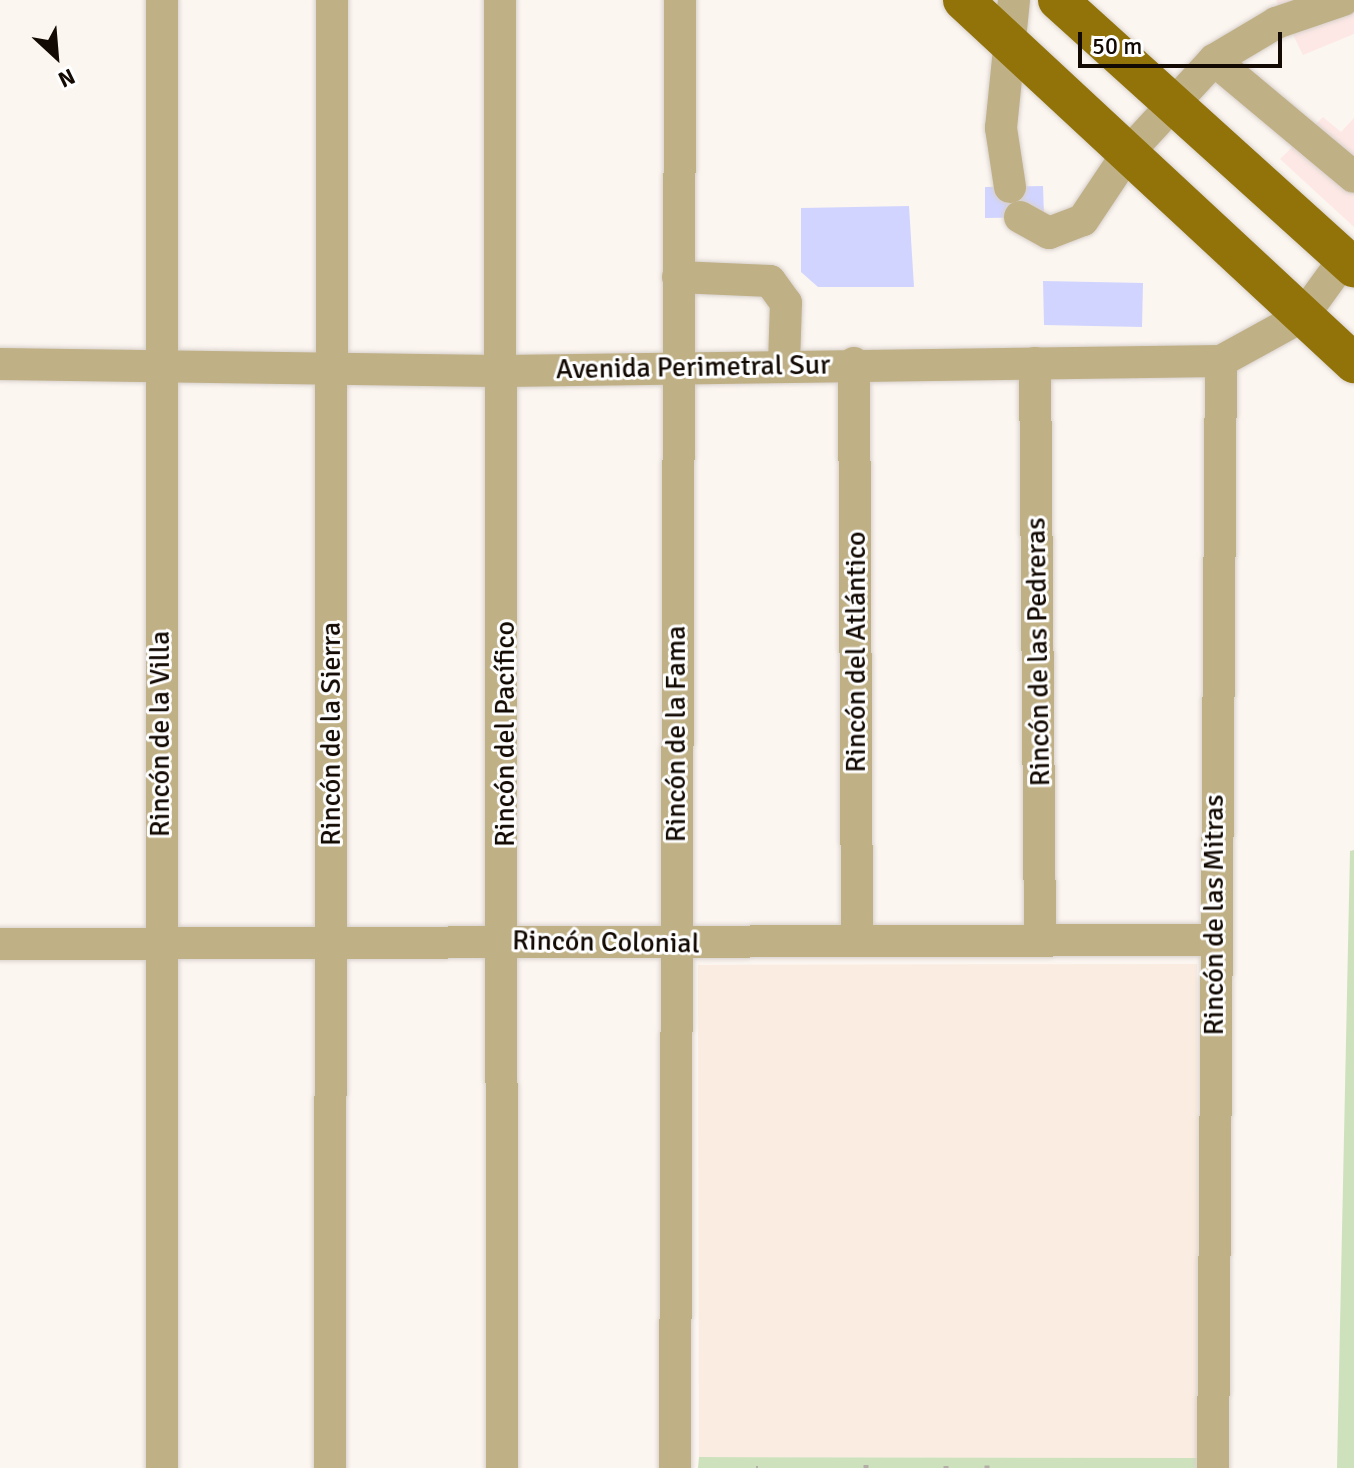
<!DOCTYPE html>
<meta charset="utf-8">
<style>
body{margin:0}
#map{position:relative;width:1354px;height:1468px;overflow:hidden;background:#fcf6f1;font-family:Signika,sans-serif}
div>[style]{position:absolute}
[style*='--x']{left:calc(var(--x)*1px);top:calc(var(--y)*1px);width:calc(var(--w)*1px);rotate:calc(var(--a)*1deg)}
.built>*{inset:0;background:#faece0}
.industrial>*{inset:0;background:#fde8e5}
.green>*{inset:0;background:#cee1bd}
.building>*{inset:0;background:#d1d4ff}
.path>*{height:5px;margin-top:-2.5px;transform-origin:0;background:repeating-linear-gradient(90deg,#b4ada7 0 4px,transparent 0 10px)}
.roads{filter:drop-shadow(0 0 2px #d7d0cb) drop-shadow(0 0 2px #d7d0cb)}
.minor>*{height:32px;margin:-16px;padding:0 16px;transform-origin:16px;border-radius:16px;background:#c0b086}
.major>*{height:40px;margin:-20px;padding:0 20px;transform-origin:20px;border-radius:20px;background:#917309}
span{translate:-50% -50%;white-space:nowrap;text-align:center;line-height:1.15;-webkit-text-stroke:6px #fff;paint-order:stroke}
.street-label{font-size:28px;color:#130a03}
.north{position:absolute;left:16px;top:16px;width:80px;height:80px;-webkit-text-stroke:6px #fff;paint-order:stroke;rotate:154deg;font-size:22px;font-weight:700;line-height:32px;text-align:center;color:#130a03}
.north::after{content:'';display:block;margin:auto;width:28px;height:36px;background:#130a03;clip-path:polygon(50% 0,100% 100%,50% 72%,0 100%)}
.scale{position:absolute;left:1078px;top:32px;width:204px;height:36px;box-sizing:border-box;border:4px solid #130a03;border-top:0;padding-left:10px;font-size:24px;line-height:28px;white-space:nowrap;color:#130a03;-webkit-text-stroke:6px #fff;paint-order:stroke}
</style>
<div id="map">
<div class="built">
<div style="clip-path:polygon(1197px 964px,1198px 1458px,699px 1457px,698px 965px)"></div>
</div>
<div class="industrial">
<div style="clip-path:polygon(1276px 0,1354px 0,1354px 34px,1303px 55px)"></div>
<div style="clip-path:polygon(1323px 117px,1341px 132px,1354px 118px,1354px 227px,1280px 159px)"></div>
</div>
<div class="green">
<div style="clip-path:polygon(1354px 850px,1354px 1468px,1337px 1468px,1350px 851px)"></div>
<div style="clip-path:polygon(699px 1457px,1198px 1458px,1198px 1468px,698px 1468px)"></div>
</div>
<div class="building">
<div style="clip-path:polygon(1043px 186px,1044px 217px,985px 218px,985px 187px)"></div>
<div style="clip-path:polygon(909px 206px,914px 287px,818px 287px,801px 272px,801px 208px)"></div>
<div style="clip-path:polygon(1043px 281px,1143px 283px,1142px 327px,1044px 325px)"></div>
</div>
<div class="path">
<div style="--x:946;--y:1465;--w:3;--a:90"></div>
<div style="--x:756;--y:1468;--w:2;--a:0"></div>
<div style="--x:866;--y:1468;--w:4;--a:-90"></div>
<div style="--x:987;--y:1468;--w:3;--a:-90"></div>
</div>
<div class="roads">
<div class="minor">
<div style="--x:162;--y:0;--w:1468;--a:90"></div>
<div style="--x:500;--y:0;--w:1468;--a:89.92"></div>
<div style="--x:1214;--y:60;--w:182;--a:39.9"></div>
<div style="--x:1010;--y:187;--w:60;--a:-98.7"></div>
<div style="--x:1001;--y:128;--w:129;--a:-84.2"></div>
<div style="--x:1020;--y:217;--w:33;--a:29"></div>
<div style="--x:1049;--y:233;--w:36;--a:-21"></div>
<div style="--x:1083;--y:220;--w:79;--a:-56.3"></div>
<div style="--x:1127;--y:154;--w:128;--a:-47.2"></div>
<div style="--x:1214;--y:60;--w:72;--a:-30.8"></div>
<div style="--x:1276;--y:23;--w:71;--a:-18.9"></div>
<div style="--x:678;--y:277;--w:92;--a:2.5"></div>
<div style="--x:770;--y:281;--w:27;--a:54"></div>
<div style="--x:786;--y:303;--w:61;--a:91.9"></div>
<div style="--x:854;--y:363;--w:578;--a:89.7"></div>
<div style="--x:1035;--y:363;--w:578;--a:89.5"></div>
<div style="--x:0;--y:364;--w:504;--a:0.8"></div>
<div style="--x:504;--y:371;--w:717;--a:-0.8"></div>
<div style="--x:1221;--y:361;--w:94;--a:-28.8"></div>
<div style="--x:1303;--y:316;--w:72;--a:-54.1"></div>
<div style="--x:0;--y:944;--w:1213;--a:-0.19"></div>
<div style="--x:330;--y:1468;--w:1468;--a:-89.92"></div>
<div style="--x:675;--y:1468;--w:1468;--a:-89.8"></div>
<div style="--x:1213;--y:1468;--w:1107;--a:-89.59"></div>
</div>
<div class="major">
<div style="--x:963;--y:0;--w:534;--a:42.87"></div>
<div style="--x:1058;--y:0;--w:399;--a:42.1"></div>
</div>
</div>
<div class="street-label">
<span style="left:693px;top:367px;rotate:-1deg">Avenida Perimetral Sur</span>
<span style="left:856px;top:652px;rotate:-90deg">Rincón del Atlántico</span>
<span style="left:1038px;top:652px;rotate:-91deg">Rincón de las Pedreras</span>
<span style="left:160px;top:734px;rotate:-90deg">Rincón de la Villa</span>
<span style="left:331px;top:734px;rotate:-90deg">Rincón de la Sierra</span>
<span style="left:505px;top:734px;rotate:-90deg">Rincón del Pacífico</span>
<span style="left:676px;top:734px;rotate:-90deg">Rincón de la Fama</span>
<span style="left:1214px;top:915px;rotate:-90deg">Rincón de las Mitras</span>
<span style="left:606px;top:942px;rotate:1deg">Rincón Colonial</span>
</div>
<div class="north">N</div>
<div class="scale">50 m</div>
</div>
